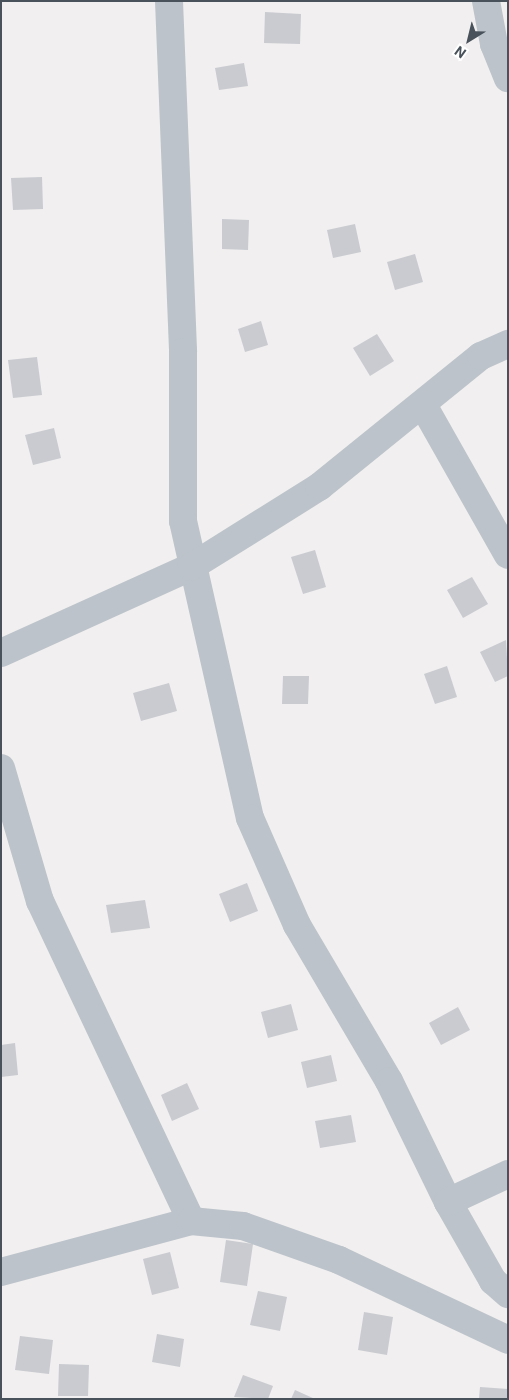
<!DOCTYPE html>
<style>
body{margin:0}
#map{position:relative;width:509px;height:1400px;overflow:hidden;background:#f1efef;font-family:Roboto,sans-serif}
div>[style]{position:absolute}
[style*='--x']{left:calc(var(--x)*1px);top:calc(var(--y)*1px);width:calc(var(--w)*1px);rotate:calc(var(--a)*1deg)}
.building>*{inset:0;background:#c9cbd1}
.minor>*{height:28px;margin:-14px;padding:0 14px;transform-origin:14px;border-radius:14px;background:#bcc3ca}
span{translate:-50% -50%;white-space:nowrap;text-align:center;line-height:1.15;-webkit-text-stroke:5px #fff;paint-order:stroke}
.frame{position:absolute;inset:0;border:2px solid #49525b;pointer-events:none}
.north{position:absolute;left:444px;top:15px;width:50px;height:50px;-webkit-text-stroke:4px #fff;paint-order:stroke;rotate:216deg;font-size:14px;font-weight:700;line-height:20px;text-align:center;color:#49525b}
.north::after{content:'';display:block;margin:auto;width:18px;height:22px;background:#49525b;clip-path:polygon(50% 0,100% 100%,50% 72%,0 100%)}
</style>
<div id="map">
<div class="building">
<div style="clip-path:polygon(265px 12px,301px 14px,300px 44px,264px 43px)"></div>
<div style="clip-path:polygon(244px 63px,248px 86px,219px 90px,215px 68px)"></div>
<div style="clip-path:polygon(42px 177px,43px 209px,13px 210px,11px 178px)"></div>
<div style="clip-path:polygon(222px 219px,249px 220px,248px 250px,222px 249px)"></div>
<div style="clip-path:polygon(355px 224px,361px 252px,333px 258px,327px 230px)"></div>
<div style="clip-path:polygon(415px 254px,423px 282px,395px 290px,387px 262px)"></div>
<div style="clip-path:polygon(261px 321px,268px 345px,245px 352px,238px 329px)"></div>
<div style="clip-path:polygon(377px 334px,394px 361px,370px 376px,353px 348px)"></div>
<div style="clip-path:polygon(37px 357px,42px 395px,13px 398px,8px 360px)"></div>
<div style="clip-path:polygon(54px 428px,61px 458px,33px 465px,25px 435px)"></div>
<div style="clip-path:polygon(315px 550px,326px 587px,303px 594px,291px 557px)"></div>
<div style="clip-path:polygon(472px 577px,488px 604px,463px 618px,447px 590px)"></div>
<div style="clip-path:polygon(506px 640px,508px 676px,495px 682px,480px 652px)"></div>
<div style="clip-path:polygon(447px 666px,457px 697px,435px 704px,424px 674px)"></div>
<div style="clip-path:polygon(283px 676px,309px 676px,308px 704px,282px 704px)"></div>
<div style="clip-path:polygon(169px 683px,177px 711px,141px 721px,133px 693px)"></div>
<div style="clip-path:polygon(247px 883px,258px 911px,230px 922px,219px 894px)"></div>
<div style="clip-path:polygon(145px 900px,150px 928px,111px 933px,106px 905px)"></div>
<div style="clip-path:polygon(291px 1004px,298px 1030px,268px 1038px,261px 1012px)"></div>
<div style="clip-path:polygon(458px 1007px,470px 1030px,441px 1045px,429px 1023px)"></div>
<div style="clip-path:polygon(15px 1043px,18px 1075px,1px 1077px,1px 1045px)"></div>
<div style="clip-path:polygon(331px 1055px,337px 1081px,307px 1088px,301px 1062px)"></div>
<div style="clip-path:polygon(187px 1083px,199px 1109px,172px 1121px,161px 1095px)"></div>
<div style="clip-path:polygon(351px 1115px,356px 1142px,320px 1148px,315px 1121px)"></div>
<div style="clip-path:polygon(226px 1240px,253px 1244px,247px 1286px,220px 1282px)"></div>
<div style="clip-path:polygon(170px 1252px,179px 1288px,152px 1295px,143px 1259px)"></div>
<div style="clip-path:polygon(258px 1291px,287px 1297px,280px 1331px,250px 1325px)"></div>
<div style="clip-path:polygon(364px 1312px,393px 1317px,387px 1355px,358px 1350px)"></div>
<div style="clip-path:polygon(157px 1334px,184px 1339px,180px 1367px,152px 1362px)"></div>
<div style="clip-path:polygon(20px 1336px,53px 1340px,49px 1374px,15px 1370px)"></div>
<div style="clip-path:polygon(59px 1364px,89px 1365px,88px 1396px,58px 1396px)"></div>
<div style="clip-path:polygon(243px 1375px,273px 1386px,268px 1399px,234px 1397px)"></div>
<div style="clip-path:polygon(480px 1387px,508px 1389px,508px 1399px,479px 1399px)"></div>
<div style="clip-path:polygon(295px 1390px,315px 1399px,291px 1399px)"></div>
</div>
<div class="minor">
<div style="--x:169;--y:1;--w:351;--a:87.7"></div>
<div style="--x:183;--y:352;--w:169;--a:90"></div>
<div style="--x:183;--y:521;--w:304;--a:77.3"></div>
<div style="--x:250;--y:818;--w:117;--a:66.3"></div>
<div style="--x:297;--y:925;--w:181;--a:59.5"></div>
<div style="--x:389;--y:1081;--w:135;--a:64"></div>
<div style="--x:448;--y:1202;--w:91;--a:60.3"></div>
<div style="--x:493;--y:1281;--w:20;--a:41"></div>
<div style="--x:486;--y:1;--w:44;--a:79.5"></div>
<div style="--x:494;--y:44;--w:37;--a:68"></div>
<div style="--x:423;--y:405;--w:172;--a:60.5"></div>
<div style="--x:1;--y:653;--w:209;--a:-24.4"></div>
<div style="--x:191;--y:567;--w:151;--a:-32"></div>
<div style="--x:319;--y:487;--w:208;--a:-39"></div>
<div style="--x:481;--y:356;--w:30;--a:-24"></div>
<div style="--x:1;--y:768;--w:139;--a:73.7"></div>
<div style="--x:40;--y:901;--w:354;--a:64.7"></div>
<div style="--x:448;--y:1202;--w:66;--a:-25"></div>
<div style="--x:1;--y:1272;--w:197;--a:-15"></div>
<div style="--x:191;--y:1221;--w:52;--a:5.5"></div>
<div style="--x:243;--y:1226;--w:102;--a:19.5"></div>
<div style="--x:339;--y:1260;--w:187;--a:25.3"></div>
</div>
<div class="frame"></div>
<div class="north">N</div>
</div>
